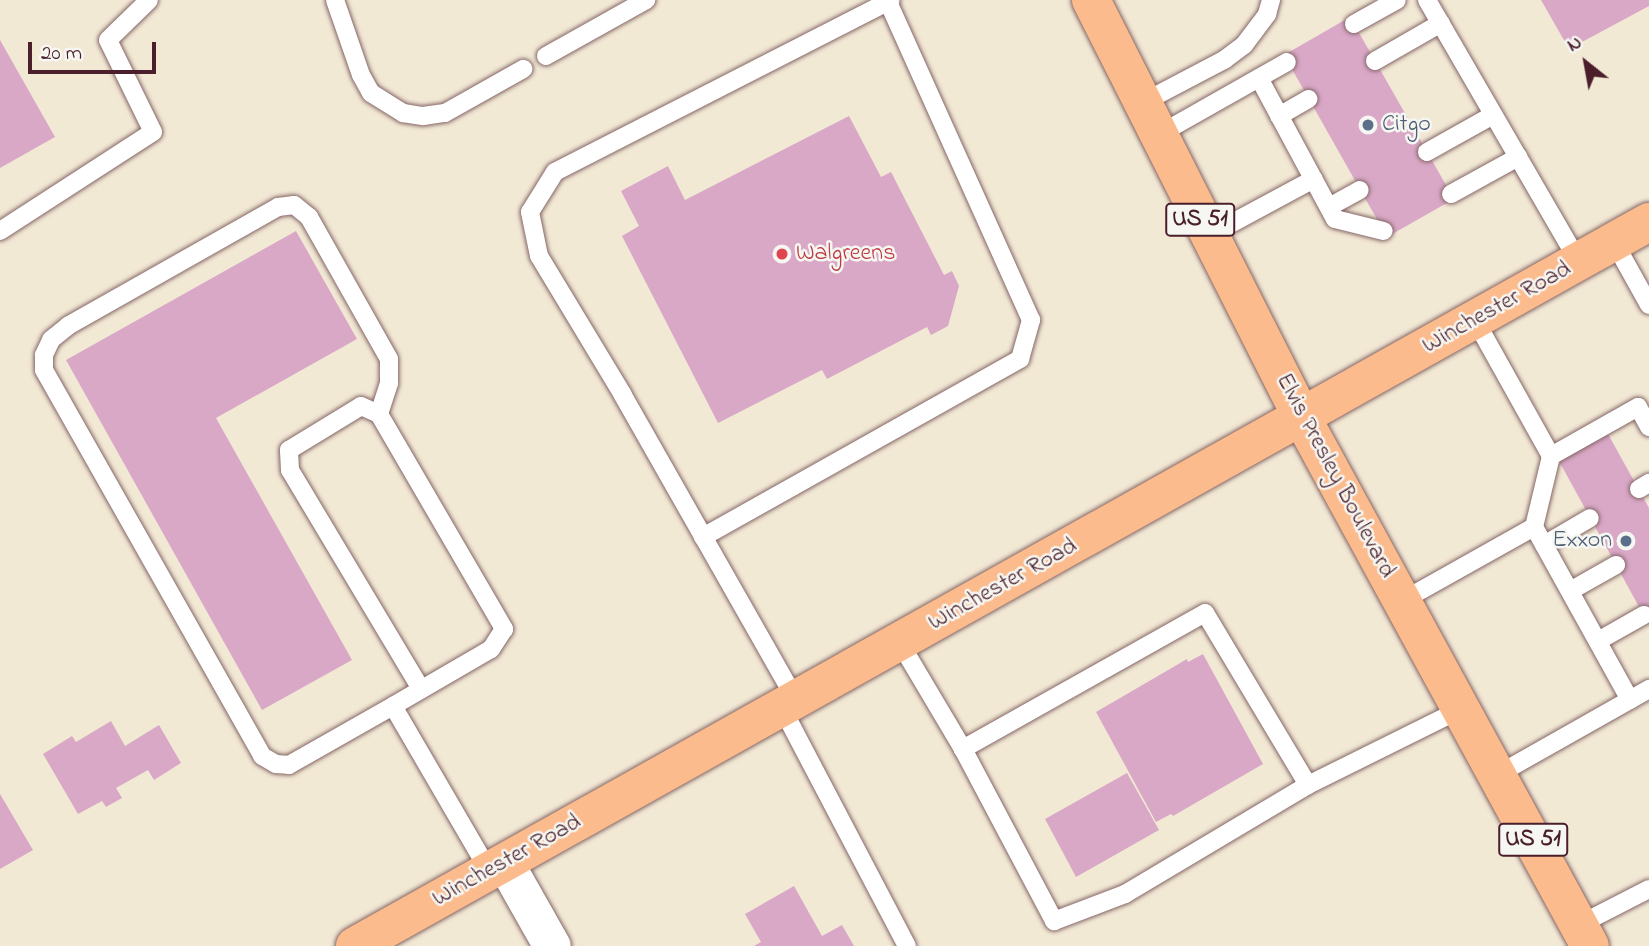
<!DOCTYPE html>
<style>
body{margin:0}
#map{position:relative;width:1649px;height:946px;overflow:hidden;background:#f2e9d5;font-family:"Indie Flower",sans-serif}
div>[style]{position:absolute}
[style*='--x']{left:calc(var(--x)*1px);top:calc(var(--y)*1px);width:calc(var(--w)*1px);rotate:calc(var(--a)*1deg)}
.building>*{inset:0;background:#d9a8c7}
.roads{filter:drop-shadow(0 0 2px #856666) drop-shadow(0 0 2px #856666)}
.lane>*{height:18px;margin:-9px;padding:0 9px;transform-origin:9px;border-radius:9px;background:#fff}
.street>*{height:37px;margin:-18.5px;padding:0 18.5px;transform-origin:18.5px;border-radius:18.5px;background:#fff}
.primary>*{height:38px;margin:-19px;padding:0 19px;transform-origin:19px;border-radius:19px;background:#fbbb8c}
.dots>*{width:19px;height:19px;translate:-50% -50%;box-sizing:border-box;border:4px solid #f6f6f2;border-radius:50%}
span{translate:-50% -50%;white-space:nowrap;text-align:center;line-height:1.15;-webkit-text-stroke:5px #f6f6f2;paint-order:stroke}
.shield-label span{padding:2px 5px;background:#f6f6f2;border:2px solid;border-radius:5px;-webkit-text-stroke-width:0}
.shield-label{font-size:23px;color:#4a1f2b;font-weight:700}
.service-label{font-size:24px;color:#4e5e75}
.left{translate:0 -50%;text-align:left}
.right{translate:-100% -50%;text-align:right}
.health-label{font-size:24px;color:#be3a42}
.street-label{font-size:24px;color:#4a1f2b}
.north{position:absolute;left:1551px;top:28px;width:70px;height:70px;-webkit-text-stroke:5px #f6f6f2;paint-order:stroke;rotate:329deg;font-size:19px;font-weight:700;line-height:28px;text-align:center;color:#4a1f2b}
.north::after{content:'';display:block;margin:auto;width:24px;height:32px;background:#4a1f2b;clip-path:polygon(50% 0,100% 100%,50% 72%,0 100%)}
.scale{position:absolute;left:28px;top:42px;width:128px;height:32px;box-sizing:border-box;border:4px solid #4a1f2b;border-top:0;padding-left:9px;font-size:21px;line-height:24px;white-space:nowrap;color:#4a1f2b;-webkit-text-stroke:5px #f6f6f2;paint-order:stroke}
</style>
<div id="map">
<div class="building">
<div style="clip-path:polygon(1541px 0,1649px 0,1649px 6px,1569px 49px)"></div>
<div style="clip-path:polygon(1350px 17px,1454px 199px,1387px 237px,1284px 55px)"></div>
<div style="clip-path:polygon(0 40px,55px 137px,0 168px)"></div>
<div style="clip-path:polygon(849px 116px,881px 177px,891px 172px,944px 275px,952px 271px,959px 286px,948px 326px,931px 335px,927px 327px,827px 379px,822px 370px,718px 423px,622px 236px,639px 226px,621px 191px,668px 166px,685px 200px)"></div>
<div style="clip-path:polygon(296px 231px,357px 339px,216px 418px,352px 660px,262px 710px,66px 360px)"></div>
<div style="clip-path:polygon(1608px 434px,1649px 508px,1649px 625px,1559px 461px)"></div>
<div style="clip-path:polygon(1203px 654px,1263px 764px,1173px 816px,1171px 814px,1156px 822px,1096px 712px,1187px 659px,1188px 662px)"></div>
<div style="clip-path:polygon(111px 721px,125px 746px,159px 725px,181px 763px,154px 780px,148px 770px,116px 788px,122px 798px,106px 807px,102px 801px,78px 814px,43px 754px,72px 736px,76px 742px)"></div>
<div style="clip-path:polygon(1127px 773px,1159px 830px,1076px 877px,1045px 819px)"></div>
<div style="clip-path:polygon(0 794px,33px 850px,0 869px)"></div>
<div style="clip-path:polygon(794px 886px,822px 936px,842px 925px,854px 946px,754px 946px,761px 942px,745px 914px)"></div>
</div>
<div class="roads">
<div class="lane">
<div style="--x:335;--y:0;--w:79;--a:70.9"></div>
<div style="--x:361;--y:75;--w:21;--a:61"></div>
<div style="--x:371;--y:93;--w:38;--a:32"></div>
<div style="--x:403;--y:113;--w:20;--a:9"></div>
<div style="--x:423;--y:116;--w:22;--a:-8"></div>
<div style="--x:445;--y:113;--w:90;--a:-29.4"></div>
<div style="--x:1427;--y:0;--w:303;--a:59.9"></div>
<div style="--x:1354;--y:24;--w:49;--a:-29.2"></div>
<div style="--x:546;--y:56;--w:115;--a:-29.2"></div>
<div style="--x:1375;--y:61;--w:76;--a:-29.9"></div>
<div style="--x:1259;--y:78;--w:160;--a:61.7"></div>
<div style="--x:1335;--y:219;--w:50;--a:13.8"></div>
<div style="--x:1142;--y:103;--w:93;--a:-27.7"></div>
<div style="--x:1224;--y:60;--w:25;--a:-37"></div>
<div style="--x:1244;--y:45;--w:39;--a:-53"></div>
<div style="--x:1267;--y:14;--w:15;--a:-74"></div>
<div style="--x:1279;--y:116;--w:34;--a:-30"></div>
<div style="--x:1158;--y:135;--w:148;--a:-29.5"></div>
<div style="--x:1427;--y:152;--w:76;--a:-29.3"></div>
<div style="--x:1451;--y:194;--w:77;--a:-28.9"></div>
<div style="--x:1329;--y:207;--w:35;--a:-29"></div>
<div style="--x:0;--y:231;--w:182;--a:-32.9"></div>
<div style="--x:153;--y:132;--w:102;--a:-116.1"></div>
<div style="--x:108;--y:40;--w:57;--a:-44.3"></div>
<div style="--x:1208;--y:236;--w:120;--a:-28.3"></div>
<div style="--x:1614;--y:242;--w:72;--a:60.9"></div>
<div style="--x:1475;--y:320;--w:156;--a:60.8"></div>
<div style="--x:379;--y:414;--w:33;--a:-72"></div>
<div style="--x:389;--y:383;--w:24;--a:-90"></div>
<div style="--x:389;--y:359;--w:163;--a:-119.4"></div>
<div style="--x:309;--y:217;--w:19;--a:-141"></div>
<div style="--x:294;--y:205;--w:16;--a:173"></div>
<div style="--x:278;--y:207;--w:241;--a:150.5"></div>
<div style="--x:68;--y:326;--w:22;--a:141"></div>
<div style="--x:51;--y:340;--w:17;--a:115"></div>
<div style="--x:44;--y:355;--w:15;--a:90"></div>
<div style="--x:44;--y:370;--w:443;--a:60.5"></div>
<div style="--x:262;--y:756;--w:16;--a:30"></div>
<div style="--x:276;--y:764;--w:13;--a:4"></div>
<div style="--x:289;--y:765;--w:120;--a:-29.6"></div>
<div style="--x:1639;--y:489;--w:12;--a:-31"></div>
<div style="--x:703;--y:537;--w:364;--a:-29.3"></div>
<div style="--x:1020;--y:359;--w:41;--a:-74.2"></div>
<div style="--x:1031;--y:320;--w:349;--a:-114.2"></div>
<div style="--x:1544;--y:545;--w:53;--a:-30.4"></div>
<div style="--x:1570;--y:591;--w:53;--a:-29.5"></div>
<div style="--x:1402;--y:601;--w:151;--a:-29.3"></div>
<div style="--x:1598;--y:641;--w:53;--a:-29.5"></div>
<div style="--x:900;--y:643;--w:123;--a:59.3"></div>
<div style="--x:963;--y:749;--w:195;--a:62.1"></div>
<div style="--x:1054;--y:921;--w:76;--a:-20.8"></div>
<div style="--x:1125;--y:894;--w:213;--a:-30.8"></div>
<div style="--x:1308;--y:785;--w:200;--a:-120.9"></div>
<div style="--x:1205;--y:613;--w:278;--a:150.7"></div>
<div style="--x:421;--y:689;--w:255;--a:-120.9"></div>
<div style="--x:290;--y:470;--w:20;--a:-93"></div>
<div style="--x:289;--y:450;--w:84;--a:-31.4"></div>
<div style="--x:361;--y:406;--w:20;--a:24"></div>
<div style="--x:379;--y:414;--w:249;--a:59.8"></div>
<div style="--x:504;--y:629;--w:24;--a:123"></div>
<div style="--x:491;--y:649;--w:113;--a:149.8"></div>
<div style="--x:393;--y:706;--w:191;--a:59.8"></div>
<div style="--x:796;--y:700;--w:351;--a:-119.6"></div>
<div style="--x:623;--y:395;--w:162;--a:-121.1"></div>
<div style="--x:539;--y:256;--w:45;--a:-101.6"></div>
<div style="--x:530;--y:212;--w:47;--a:-58"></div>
<div style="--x:555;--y:172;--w:377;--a:-27.1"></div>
<div style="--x:1630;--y:700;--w:198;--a:-119"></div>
<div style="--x:1534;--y:527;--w:73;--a:-76.5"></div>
<div style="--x:1551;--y:456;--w:100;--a:-29.4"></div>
<div style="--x:1638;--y:407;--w:23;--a:61"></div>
<div style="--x:782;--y:708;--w:269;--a:62.3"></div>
<div style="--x:1497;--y:775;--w:175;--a:-29.5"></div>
<div style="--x:1308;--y:785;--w:171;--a:-26.4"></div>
<div style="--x:1579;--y:925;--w:79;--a:-27.2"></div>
</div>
<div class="street">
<div style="--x:505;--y:863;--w:95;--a:60.5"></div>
</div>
<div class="primary">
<div style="--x:1091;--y:0;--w:468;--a:63.2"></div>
<div style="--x:1302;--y:418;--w:601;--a:61.39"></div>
<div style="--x:355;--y:946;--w:1483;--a:-29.23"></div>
</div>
</div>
<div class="dots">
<div style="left:1368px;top:125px;background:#5c6f8a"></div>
<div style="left:782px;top:254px;background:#e0444e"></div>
<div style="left:1626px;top:541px;background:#5c6f8a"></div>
</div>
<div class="shield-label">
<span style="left:1200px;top:220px">US 51</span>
<span style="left:1533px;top:840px">US 51</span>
</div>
<div class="service-label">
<span class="left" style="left:1382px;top:125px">Citgo</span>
<span class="right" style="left:1612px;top:541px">Exxon</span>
</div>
<div class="health-label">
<span class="left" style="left:796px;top:254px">Walgreens</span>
</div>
<div class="street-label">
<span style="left:1497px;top:308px;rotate:-29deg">Winchester Road</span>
<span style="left:1335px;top:476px;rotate:62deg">Elvis Presley Boulevard</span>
<span style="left:1003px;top:585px;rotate:-29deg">Winchester Road</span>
<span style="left:507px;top:861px;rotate:-29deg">Winchester Road</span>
</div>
<div class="north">N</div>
<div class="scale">20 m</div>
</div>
